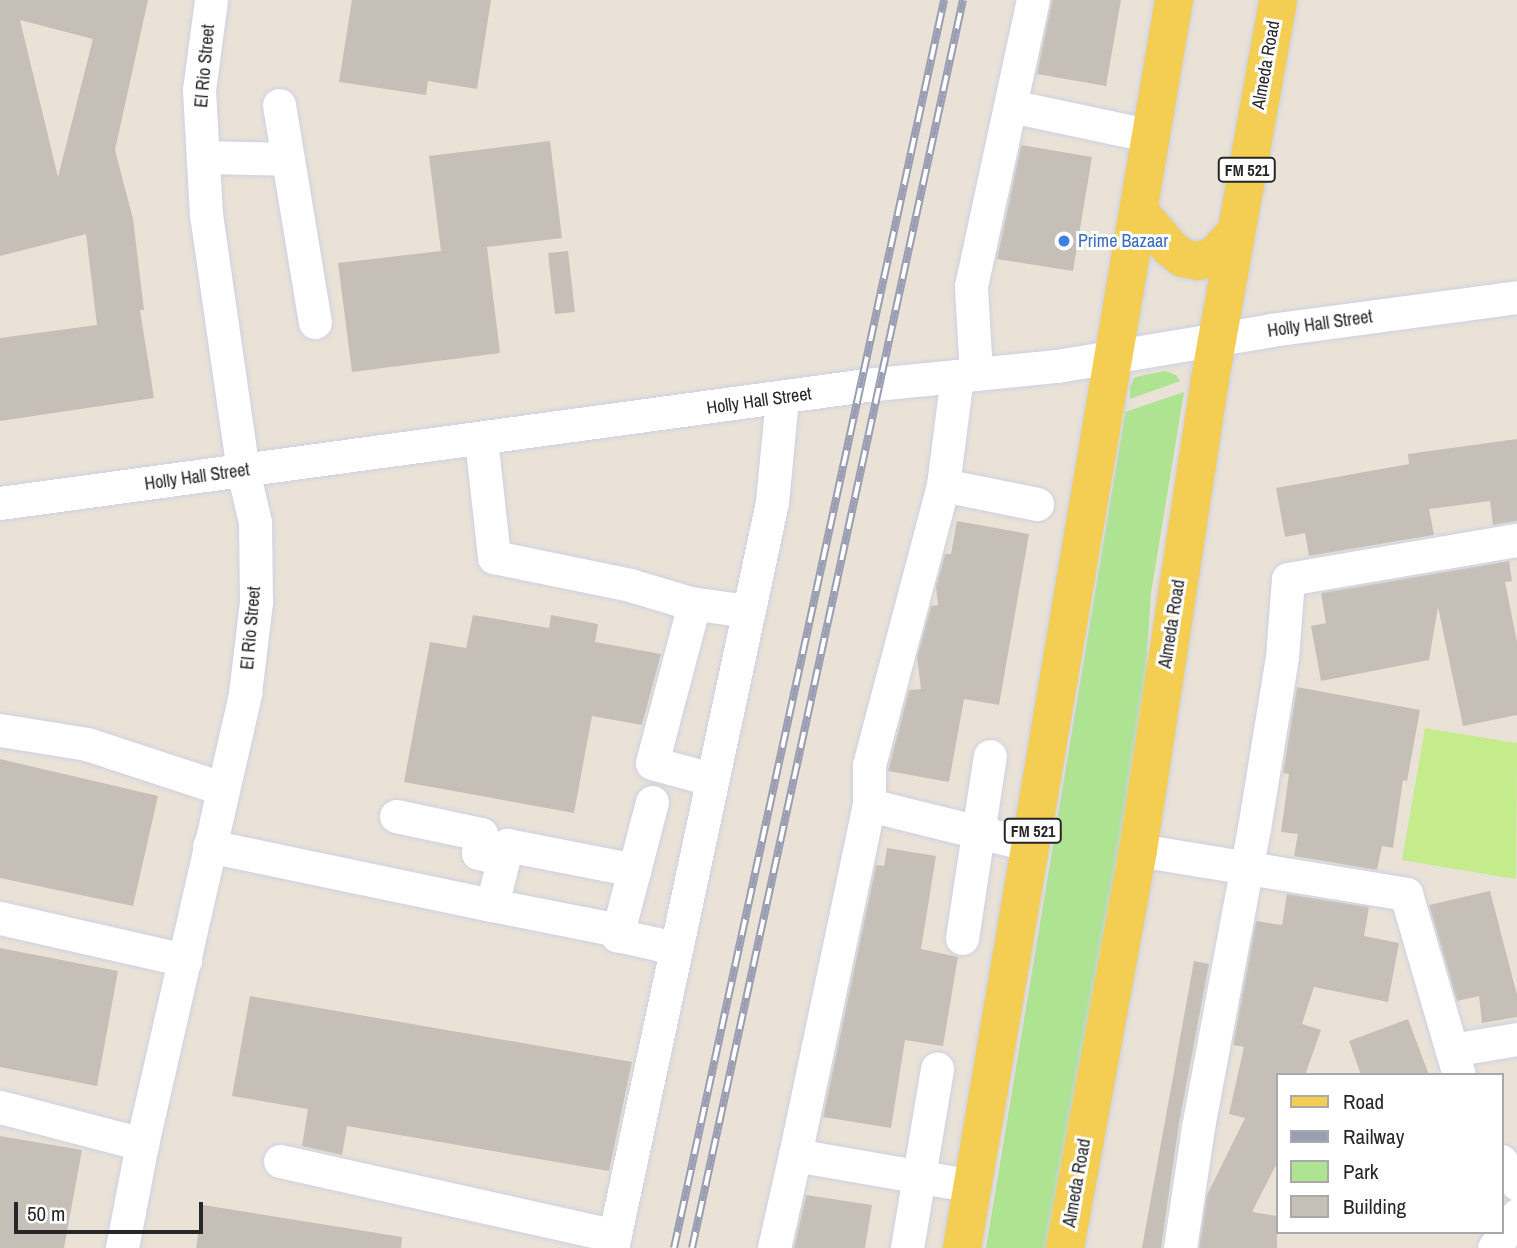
<!DOCTYPE html>
<style>
body{margin:0}
#map{position:relative;width:1517px;height:1248px;overflow:hidden;background:#eae2d7;font-family:"Archivo Narrow",sans-serif}
div>[style]{position:absolute}
[style*='--x']{left:calc(var(--x)*1px);top:calc(var(--y)*1px);width:calc(var(--w)*1px);rotate:calc(var(--a)*1deg)}
.green>*{inset:0;background:#aee391}
.pitch>*{inset:0;background:#c4eb8c}
.building>*{inset:0;background:#c5bfb7}
.roads{filter:drop-shadow(0 0 2px #cdd1e1) drop-shadow(0 0 2px #cdd1e1)}
.minor>*{height:33px;margin:-16.5px;padding:0 16.5px;transform-origin:16.5px;border-radius:16.5px;background:#fff}
.major>*{height:38px;margin:-19px;padding:0 19px;transform-origin:19px;border-radius:19px;background:#f4cd53}
.rail>*{height:8px;margin-top:-4px;transform-origin:0;background:repeating-linear-gradient(90deg,#fff 0 16px,#9a9eb2 0 32px);box-sizing:border-box;border-block:2px solid #9a9eb2}
.dots>*{width:19px;height:19px;translate:-50% -50%;box-sizing:border-box;border:4px solid #fff;border-radius:50%}
span{translate:-50% -50%;white-space:nowrap;text-align:center;line-height:1.15;-webkit-text-stroke:6px #fff;paint-order:stroke}
.shield-label span{padding:2px 5px;background:#fff;border:2px solid;border-radius:5px;-webkit-text-stroke-width:0}
.shield-label{font-size:16px;color:#272727;font-weight:700}
.street-label{font-size:18px;color:#272727}
.shop-label{font-size:18px;color:#366cbe}
.left{translate:0 -50%;text-align:left}
.legend{position:absolute;left:1276px;top:1073px;width:228px;height:161px;box-sizing:border-box;background:#fff;border:2px solid #a9a9a9;margin:0;padding:9px 12px;list-style:none;font-size:21px;color:#272727}
.legend li{display:flex;align-items:center;gap:14px;height:35px}
.legend b{width:35px;border:2px solid #a9a9a9}
.scale{position:absolute;left:14px;top:1202px;width:189px;height:32px;box-sizing:border-box;border:4px solid #272727;border-top:0;padding-left:9px;font-size:21px;line-height:24px;white-space:nowrap;color:#272727;-webkit-text-stroke:5px #fff;paint-order:stroke}
</style>
<div id="map">
<div class="green">
<div style="clip-path:polygon(1165px 371px,1176px 375px,1180px 381px,1130px 399px,1130px 386px,1135px 377px)"></div>
<div style="clip-path:polygon(1184px 392px,1151px 593px,1142px 729px,1053px 1248px,986px 1248px,1125px 412px)"></div>
</div>
<div class="pitch">
<div style="clip-path:polygon(1425px 728px,1517px 743px,1516px 879px,1402px 860px)"></div>
</div>
<div class="building">
<div style="clip-path:polygon(evenodd,0 0,148px 0,115px 150px,133px 219px,144px 310px,140px 310px,154px 398px,0 421px,0 338px,97px 325px,86px 234px,0 256px,0 0,20px 20px,93px 39px,58px 177px,20px 20px)"></div>
<div style="clip-path:polygon(352px 0,491px 0,477px 89px,428px 81px,426px 95px,339px 82px)"></div>
<div style="clip-path:polygon(1052px 0,1121px 0,1106px 86px,1037px 74px)"></div>
<div style="clip-path:polygon(550px 141px,562px 238px,487px 247px,500px 353px,352px 372px,338px 263px,441px 251px,429px 156px)"></div>
<div style="clip-path:polygon(1021px 145px,1092px 157px,1073px 271px,997px 259px)"></div>
<div style="clip-path:polygon(568px 251px,575px 312px,555px 314px,548px 253px)"></div>
<div style="clip-path:polygon(1517px 439px,1517px 521px,1493px 525px,1490px 501px,1429px 509px,1434px 535px,1309px 556px,1305px 533px,1285px 537px,1276px 488px,1409px 464px,1408px 454px)"></div>
<div style="clip-path:polygon(957px 521px,1029px 534px,999px 705px,964px 699px,949px 782px,888px 771px,909px 690px,921px 689px,917px 657px,931px 606px,938px 605px,936px 586px,945px 554px,951px 554px)"></div>
<div style="clip-path:polygon(1509px 561px,1512px 581px,1505px 582px,1517px 642px,1517px 715px,1463px 726px,1438px 607px,1429px 660px,1321px 681px,1311px 626px,1326px 623px,1321px 593px)"></div>
<div style="clip-path:polygon(473px 615px,549px 628px,551px 615px,598px 624px,595px 642px,661px 654px,642px 725px,592px 716px,574px 813px,404px 782px,430px 642px,466px 648px)"></div>
<div style="clip-path:polygon(1297px 687px,1420px 710px,1407px 781px,1403px 780px,1393px 848px,1382px 846px,1377px 870px,1294px 856px,1298px 834px,1281px 832px,1289px 774px,1283px 773px)"></div>
<div style="clip-path:polygon(0 759px,158px 796px,133px 906px,0 878px)"></div>
<div style="clip-path:polygon(887px 848px,936px 856px,921px 949px,958px 957px,943px 1046px,905px 1040px,891px 1128px,823px 1117px,876px 865px,884px 866px)"></div>
<div style="clip-path:polygon(1490px 891px,1517px 995px,1517px 1017px,1482px 1023px,1479px 996px,1457px 1001px,1429px 905px)"></div>
<div style="clip-path:polygon(1287px 894px,1369px 907px,1364px 936px,1399px 943px,1388px 1002px,1314px 987px,1302px 1024px,1321px 1030px,1305px 1075px,1277px 1075px,1277px 1163px,1252px 1212px,1277px 1216px,1277px 1248px,1199px 1248px,1207px 1195px,1245px 1118px,1229px 1114px,1244px 1047px,1233px 1045px,1256px 921px,1282px 925px)"></div>
<div style="clip-path:polygon(0 948px,118px 971px,97px 1086px,0 1067px)"></div>
<div style="clip-path:polygon(1194px 961px,1209px 964px,1179px 1124px,1161px 1248px,1142px 1248px)"></div>
<div style="clip-path:polygon(250px 996px,632px 1062px,609px 1171px,347px 1126px,342px 1155px,302px 1146px,308px 1109px,232px 1096px)"></div>
<div style="clip-path:polygon(1408px 1019px,1429px 1075px,1361px 1075px,1349px 1041px)"></div>
<div style="clip-path:polygon(0 1136px,82px 1150px,64px 1248px,0 1248px)"></div>
<div style="clip-path:polygon(806px 1195px,872px 1205px,865px 1248px,794px 1248px)"></div>
<div style="clip-path:polygon(203px 1205px,402px 1237px,401px 1248px,196px 1248px)"></div>
</div>
<div class="roads">
<div class="minor">
<div style="--x:279;--y:105;--w:220;--a:80.6"></div>
<div style="--x:1011;--y:106;--w:144;--a:12"></div>
<div style="--x:203;--y:157;--w:85;--a:1.3"></div>
<div style="--x:976;--y:374;--w:88;--a:-93.3"></div>
<div style="--x:971;--y:286;--w:293;--a:-77.8"></div>
<div style="--x:957;--y:376;--w:110;--a:97.3"></div>
<div style="--x:943;--y:485;--w:96;--a:11.4"></div>
<div style="--x:481;--y:439;--w:119;--a:83.7"></div>
<div style="--x:494;--y:557;--w:139;--a:11.6"></div>
<div style="--x:630;--y:585;--w:63;--a:16.7"></div>
<div style="--x:690;--y:603;--w:59;--a:7.9"></div>
<div style="--x:943;--y:485;--w:290;--a:104.8"></div>
<div style="--x:869;--y:765;--w:40;--a:90"></div>
<div style="--x:869;--y:805;--w:167;--a:13.9"></div>
<div style="--x:0;--y:503;--w:874;--a:-7.76"></div>
<div style="--x:866;--y:385;--w:192;--a:-5.7"></div>
<div style="--x:1057;--y:366;--w:217;--a:-9.5"></div>
<div style="--x:1271;--y:330;--w:248;--a:-7.6"></div>
<div style="--x:694;--y:604;--w:164;--a:104.8"></div>
<div style="--x:652;--y:763;--w:61;--a:15.2"></div>
<div style="--x:0;--y:730;--w:88;--a:9.1"></div>
<div style="--x:87;--y:744;--w:141;--a:18.2"></div>
<div style="--x:652;--y:802;--w:138;--a:104.7"></div>
<div style="--x:617;--y:935;--w:59;--a:12.6"></div>
<div style="--x:396;--y:816;--w:87;--a:12"></div>
<div style="--x:481;--y:834;--w:19;--a:99"></div>
<div style="--x:478;--y:853;--w:26;--a:13"></div>
<div style="--x:209;--y:846;--w:289;--a:11.8"></div>
<div style="--x:1138;--y:850;--w:272;--a:9.3"></div>
<div style="--x:1406;--y:894;--w:189;--a:73.7"></div>
<div style="--x:0;--y:918;--w:190;--a:12.8"></div>
<div style="--x:618;--y:930;--w:128;--a:-168.8"></div>
<div style="--x:492;--y:905;--w:62;--a:-76"></div>
<div style="--x:507;--y:845;--w:130;--a:11.1"></div>
<div style="--x:962;--y:938;--w:184;--a:-81.3"></div>
<div style="--x:1452;--y:1050;--w:66;--a:-9.6"></div>
<div style="--x:0;--y:1107;--w:147;--a:14.6"></div>
<div style="--x:795;--y:1155;--w:358;--a:-78.1"></div>
<div style="--x:280;--y:1161;--w:343;--a:12.6"></div>
<div style="--x:1501;--y:1161;--w:28;--a:55"></div>
<div style="--x:122;--y:1248;--w:106;--a:-79.1"></div>
<div style="--x:142;--y:1144;--w:463;--a:-77.1"></div>
<div style="--x:245;--y:693;--w:92;--a:-83.1"></div>
<div style="--x:256;--y:602;--w:80;--a:-90.7"></div>
<div style="--x:255;--y:522;--w:52;--a:-103.2"></div>
<div style="--x:243;--y:471;--w:259;--a:-98.2"></div>
<div style="--x:206;--y:215;--w:125;--a:-93.2"></div>
<div style="--x:199;--y:90;--w:91;--a:-82.4"></div>
<div style="--x:612;--y:1248;--w:763;--a:-77.89"></div>
<div style="--x:772;--y:502;--w:104;--a:-84.5"></div>
<div style="--x:774;--y:1248;--w:95;--a:-77.3"></div>
<div style="--x:795;--y:1155;--w:181;--a:9.9"></div>
<div style="--x:907;--y:1248;--w:182;--a:-80.5"></div>
<div style="--x:1180;--y:1248;--w:122;--a:-81.5"></div>
<div style="--x:1198;--y:1127;--w:304;--a:-79.4"></div>
<div style="--x:1254;--y:828;--w:173;--a:-80.7"></div>
<div style="--x:1282;--y:657;--w:78;--a:-85.6"></div>
<div style="--x:1288;--y:579;--w:232;--a:-9.7"></div>
<div style="--x:1494;--y:1248;--w:40;--a:-55.1"></div>
</div>
<div class="major">
<div style="--x:1139;--y:211;--w:48;--a:50"></div>
<div style="--x:1170;--y:248;--w:16;--a:38"></div>
<div style="--x:1183;--y:258;--w:15;--a:11"></div>
<div style="--x:1198;--y:261;--w:16;--a:-15"></div>
<div style="--x:1213;--y:257;--w:34;--a:-47"></div>
<div style="--x:962;--y:1248;--w:1266;--a:-80.36"></div>
<div style="--x:1065;--y:1248;--w:405;--a:-79.6"></div>
<div style="--x:1138;--y:850;--w:476;--a:-81.3"></div>
<div style="--x:1210;--y:379;--w:385;--a:-79.8"></div>
</div>
</div>
<div class="rail">
<div style="--x:674;--y:1248;--w:1277;--a:-77.79"></div>
<div style="--x:692;--y:1248;--w:1277;--a:-77.75"></div>
</div>
<div class="dots">
<div style="left:1064px;top:241px;background:#3f7fe0"></div>
</div>
<div class="shield-label">
<span style="left:1247px;top:170px">FM 521</span>
<span style="left:1033px;top:831px">FM 521</span>
</div>
<div class="street-label">
<span style="left:1266px;top:65px;rotate:-80deg">Almeda Road</span>
<span style="left:205px;top:66px;rotate:-85deg">El Rio Street</span>
<span style="left:1320px;top:324px;rotate:-8deg">Holly Hall Street</span>
<span style="left:759px;top:401px;rotate:-8deg">Holly Hall Street</span>
<span style="left:197px;top:477px;rotate:-8deg">Holly Hall Street</span>
<span style="left:1172px;top:624px;rotate:-81deg">Almeda Road</span>
<span style="left:251px;top:628px;rotate:-85deg">El Rio Street</span>
<span style="left:1077px;top:1183px;rotate:-80deg">Almeda Road</span>
</div>
<div class="shop-label">
<span class="left" style="left:1078px;top:241px">Prime Bazaar</span>
</div>
<ul class="legend">
<li><b style="height:9px;background:#f4cd53"></b>Road</li>
<li><b style="height:9px;background:#9a9eb2"></b>Railway</li>
<li><b style="height:19px;background:#aee391"></b>Park</li>
<li><b style="height:19px;background:#c5bfb7"></b>Building</li>
</ul>
<div class="scale">50 m</div>
</div>
